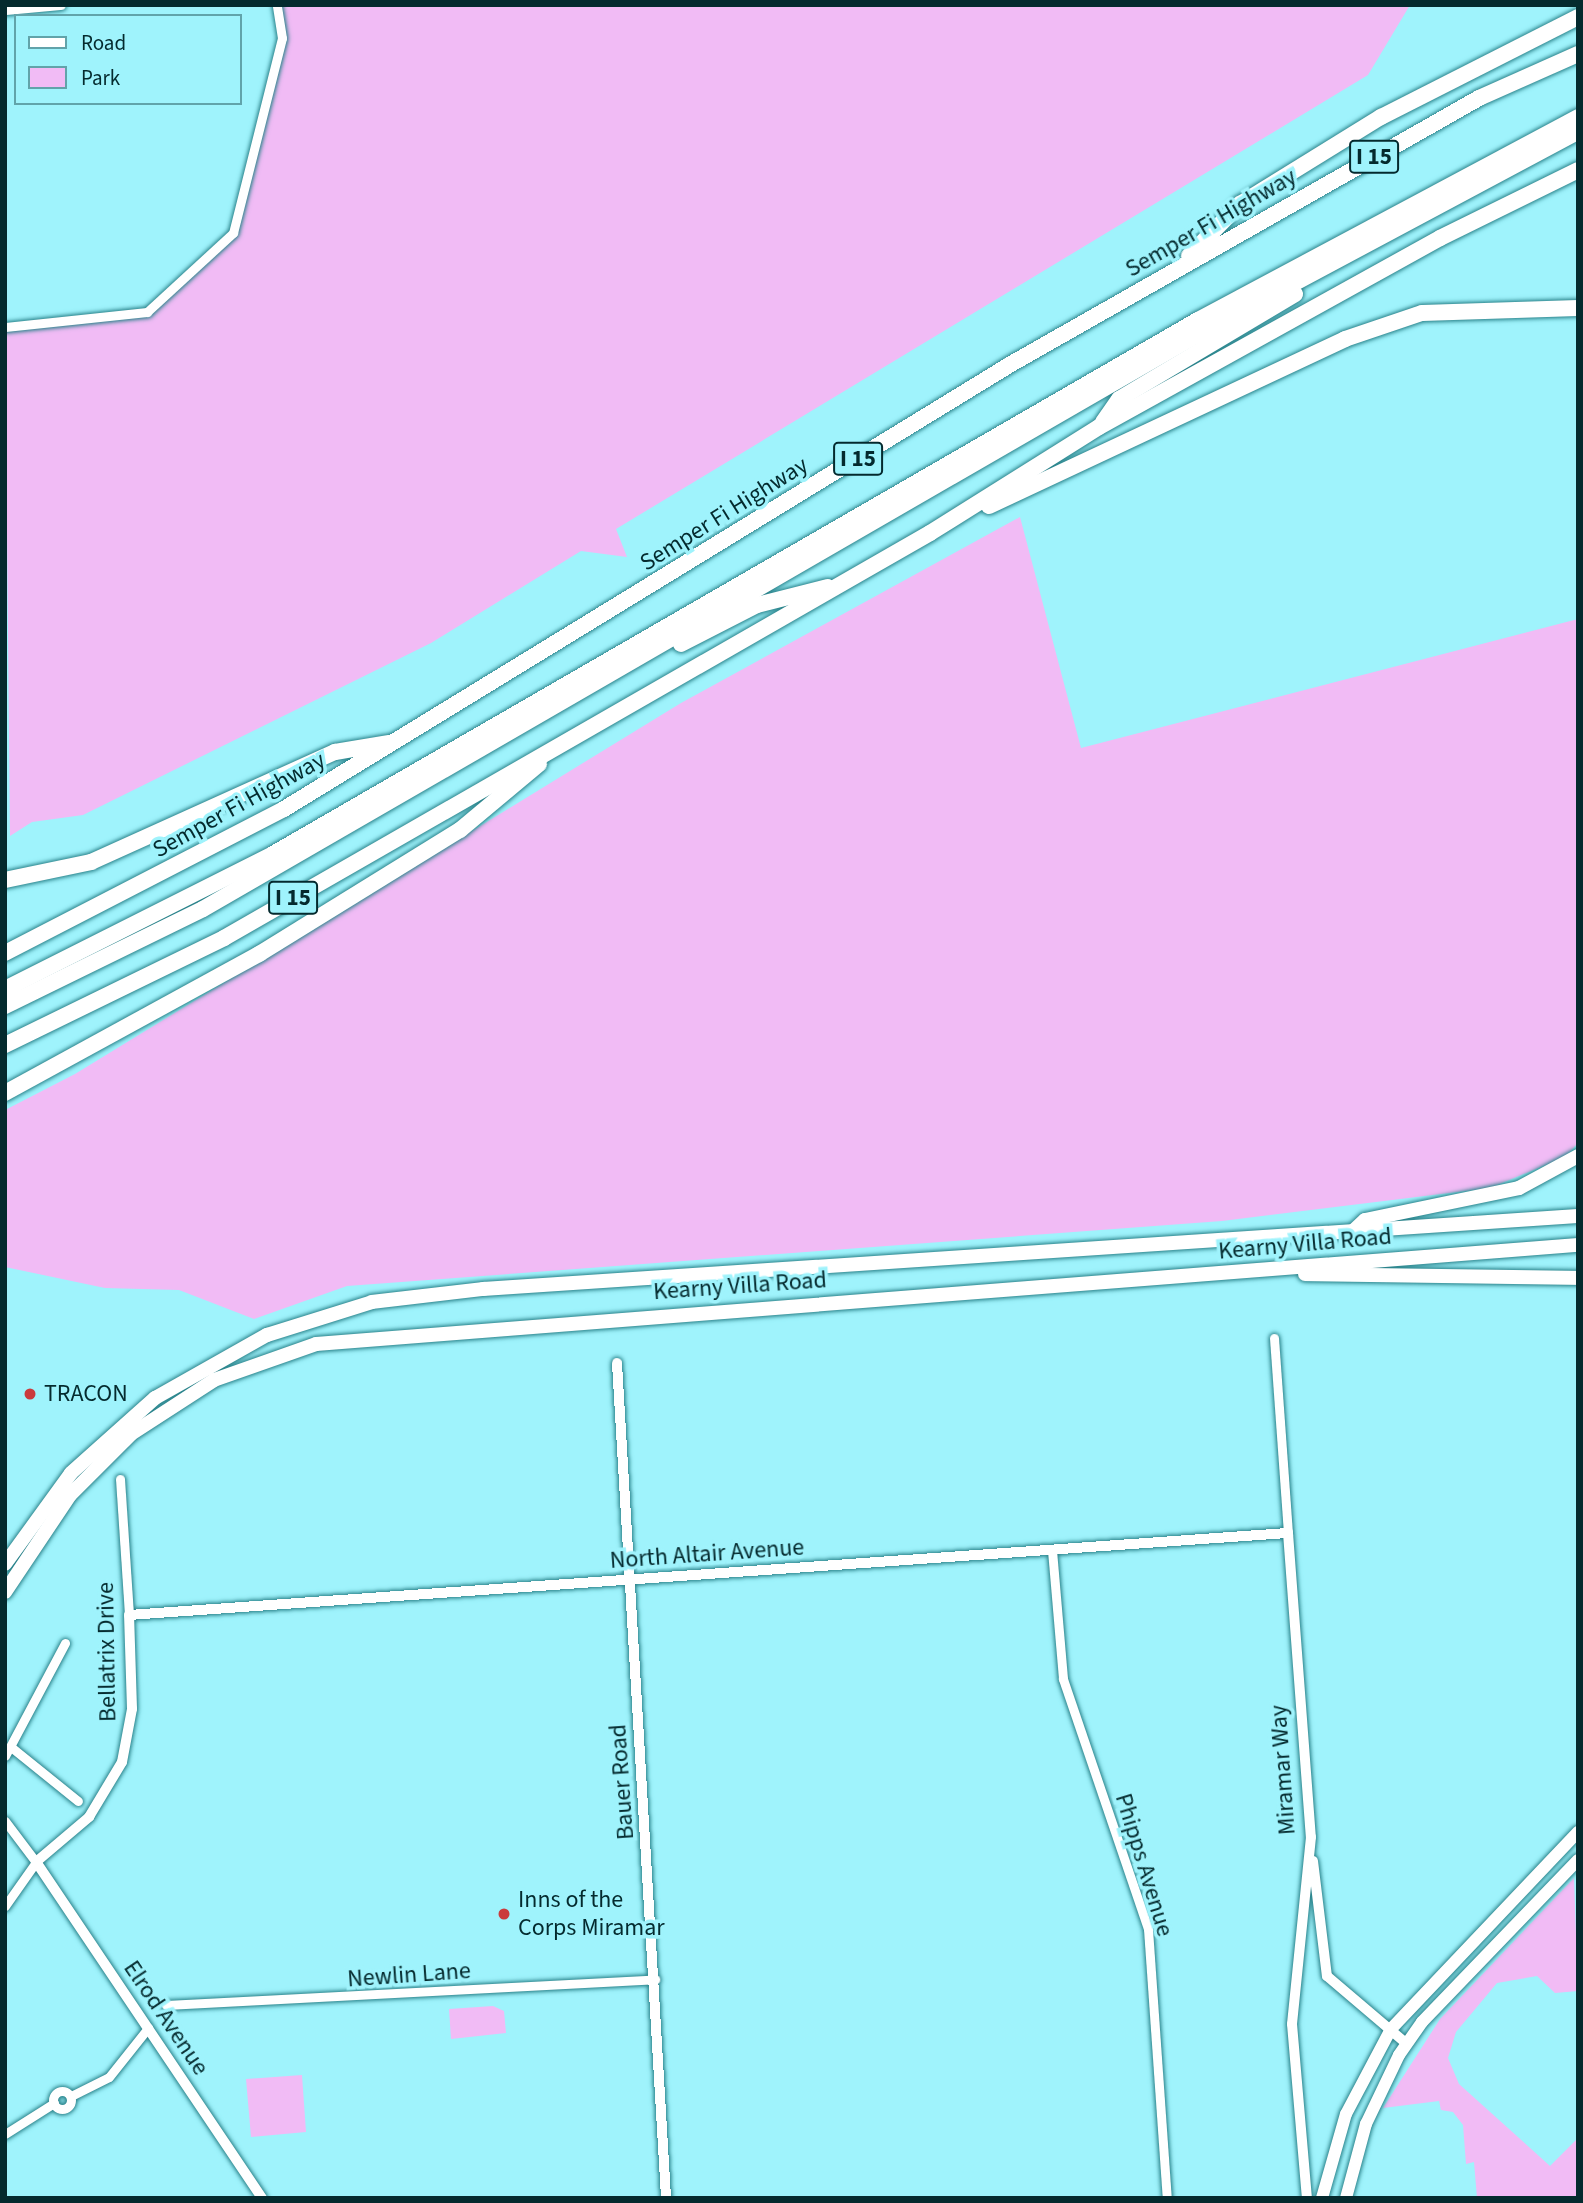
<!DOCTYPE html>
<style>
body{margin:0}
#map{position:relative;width:1583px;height:2203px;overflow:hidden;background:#9ff3fc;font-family:"Source Sans 3",sans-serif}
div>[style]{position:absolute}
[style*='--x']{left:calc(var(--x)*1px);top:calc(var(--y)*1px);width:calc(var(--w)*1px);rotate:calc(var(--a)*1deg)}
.green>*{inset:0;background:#f1bbf5}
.roads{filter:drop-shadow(0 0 2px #29828a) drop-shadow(0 0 2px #29828a)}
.minor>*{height:9px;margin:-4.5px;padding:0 4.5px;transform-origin:4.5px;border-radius:4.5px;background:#fff}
.minor>.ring{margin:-4.5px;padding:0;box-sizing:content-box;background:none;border:9px solid #fff;border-radius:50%}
.tertiary>*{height:10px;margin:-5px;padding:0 5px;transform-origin:5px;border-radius:5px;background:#fff}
.secondary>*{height:12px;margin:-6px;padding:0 6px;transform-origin:6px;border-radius:6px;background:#fff}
.primary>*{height:14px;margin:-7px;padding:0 7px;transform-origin:7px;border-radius:7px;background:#fff}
.motorway>*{height:16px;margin:-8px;padding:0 8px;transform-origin:8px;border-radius:8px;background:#fff}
.dots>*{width:19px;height:19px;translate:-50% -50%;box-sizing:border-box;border:4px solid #9ff3fc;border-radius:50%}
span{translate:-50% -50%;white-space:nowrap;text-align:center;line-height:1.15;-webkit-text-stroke:7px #9ff3fc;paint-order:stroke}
.shield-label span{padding:2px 5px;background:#9ff3fc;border:2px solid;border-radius:5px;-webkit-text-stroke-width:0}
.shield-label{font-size:23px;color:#042a2e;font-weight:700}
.street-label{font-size:24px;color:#042a2e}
.poi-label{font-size:24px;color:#042a2e}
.left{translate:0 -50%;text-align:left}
.frame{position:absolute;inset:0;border:7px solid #042a2e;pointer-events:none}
.legend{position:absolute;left:14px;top:14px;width:228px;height:91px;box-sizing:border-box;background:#9ff3fc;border:2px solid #61a3aa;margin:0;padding:9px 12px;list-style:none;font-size:21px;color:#042a2e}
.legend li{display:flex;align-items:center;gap:14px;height:35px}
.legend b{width:35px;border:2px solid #61a3aa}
</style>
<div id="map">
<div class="green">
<div style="clip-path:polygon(277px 5px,1410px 5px,1368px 75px,616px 529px,627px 557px,581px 551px,431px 643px,83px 815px,32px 822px,10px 836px,5px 327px,147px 312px,233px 233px,282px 38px)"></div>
<div style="clip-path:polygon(1020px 517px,1081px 748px,1578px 619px,1578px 1143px,1565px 1157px,1490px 1188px,1222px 1221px,347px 1286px,254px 1319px,179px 1290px,105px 1288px,5px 1267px,5px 1110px,75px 1074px,681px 703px)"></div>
<div style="clip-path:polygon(1574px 1878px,1578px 1991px,1555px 1993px,1537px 1976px,1497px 1983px,1456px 2032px,1448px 2058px,1459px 2084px,1550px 2166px,1578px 2138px,1578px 2198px,1477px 2198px,1474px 2162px,1466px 2164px,1463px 2125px,1453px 2112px,1441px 2110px,1439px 2101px,1383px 2108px,1440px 2019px)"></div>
<div style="clip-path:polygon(493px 2006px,504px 2011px,506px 2033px,451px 2039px,449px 2009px)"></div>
<div style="clip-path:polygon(302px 2075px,306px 2132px,251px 2137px,246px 2079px)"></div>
</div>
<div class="roads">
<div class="minor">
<div style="--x:5;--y:10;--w:56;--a:-5.1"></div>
<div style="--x:5;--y:327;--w:143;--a:-6"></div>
<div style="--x:147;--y:312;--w:117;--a:-42.6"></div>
<div style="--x:233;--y:233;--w:201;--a:-75.9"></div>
<div style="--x:282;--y:38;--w:33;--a:-99"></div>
<div style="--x:1274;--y:1338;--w:196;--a:85.9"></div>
<div style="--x:120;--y:1479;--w:136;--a:86.2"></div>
<div style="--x:1052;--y:1550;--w:129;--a:85.1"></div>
<div style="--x:1063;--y:1679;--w:264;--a:71.2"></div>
<div style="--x:1148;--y:1929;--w:270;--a:86"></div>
<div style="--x:11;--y:1747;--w:86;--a:38.9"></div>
<div style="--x:5;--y:1756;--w:128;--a:-62"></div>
<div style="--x:5;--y:1821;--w:51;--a:52.9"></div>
<div style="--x:36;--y:1862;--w:54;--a:125.2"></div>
<div style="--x:166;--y:2005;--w:490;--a:-3"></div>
<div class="ring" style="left:53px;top:2091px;width:9px;height:9px"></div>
<div style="--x:71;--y:2096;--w:42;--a:-26.6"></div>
<div style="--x:109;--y:2077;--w:63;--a:-51.5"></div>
<div style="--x:5;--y:2134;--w:58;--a:-32.3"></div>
</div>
<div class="tertiary">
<div style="--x:617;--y:1363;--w:836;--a:86.64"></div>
<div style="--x:1313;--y:1861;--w:116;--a:83.1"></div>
<div style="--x:1327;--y:1976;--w:105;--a:40.4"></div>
<div style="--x:262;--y:2198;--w:405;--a:-123.9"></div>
<div style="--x:36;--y:1862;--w:70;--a:-40.3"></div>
<div style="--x:89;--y:1817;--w:64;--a:-59"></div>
<div style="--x:122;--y:1762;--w:54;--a:-79.3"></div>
<div style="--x:132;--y:1709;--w:94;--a:-91.8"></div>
<div style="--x:129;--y:1615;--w:1162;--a:-4.05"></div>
<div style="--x:1288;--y:1533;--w:305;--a:85.7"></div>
<div style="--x:1311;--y:1837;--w:188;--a:95.8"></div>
<div style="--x:1292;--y:2024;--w:175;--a:85.1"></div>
</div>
<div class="secondary">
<div style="--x:1322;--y:2198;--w:87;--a:-74.1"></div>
<div style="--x:1346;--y:2114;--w:96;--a:-62.1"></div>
<div style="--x:1391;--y:2029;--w:272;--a:-46.5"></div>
<div style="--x:1346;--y:2198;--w:77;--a:-74.9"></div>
<div style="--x:1366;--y:2124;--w:76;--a:-64.4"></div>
<div style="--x:1399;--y:2055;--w:40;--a:-55.1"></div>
<div style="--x:1422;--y:2022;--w:225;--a:-46.1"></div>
</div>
<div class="primary">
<div style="--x:1353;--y:1231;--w:16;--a:-43"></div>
<div style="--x:1365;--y:1220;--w:157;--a:-11.7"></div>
<div style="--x:1519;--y:1188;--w:67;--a:-28.5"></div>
<div style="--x:1305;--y:1274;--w:273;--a:0.8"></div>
<div style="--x:5;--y:1564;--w:112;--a:-54"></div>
<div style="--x:71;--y:1473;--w:113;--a:-41.8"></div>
<div style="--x:155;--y:1398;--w:129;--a:-29.4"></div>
<div style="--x:267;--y:1335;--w:110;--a:-17.4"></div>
<div style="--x:372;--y:1302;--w:112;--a:-6.7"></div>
<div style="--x:483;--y:1289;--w:1097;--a:-3.81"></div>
<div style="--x:5;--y:1592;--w:117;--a:-56.2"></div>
<div style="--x:70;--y:1495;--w:86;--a:-45"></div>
<div style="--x:131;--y:1434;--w:99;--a:-33"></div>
<div style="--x:214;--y:1380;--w:108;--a:-19.4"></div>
<div style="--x:316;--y:1344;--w:1266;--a:-4.49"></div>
</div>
<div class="motorway">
<div style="--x:1189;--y:256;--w:73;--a:-45.6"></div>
<div style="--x:1240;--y:204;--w:166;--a:-31.7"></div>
<div style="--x:1381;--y:117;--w:221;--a:-26.9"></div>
<div style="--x:1103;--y:422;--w:28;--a:-55"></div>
<div style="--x:1119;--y:399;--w:205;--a:-30.8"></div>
<div style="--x:989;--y:506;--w:393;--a:-25.1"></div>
<div style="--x:1345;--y:339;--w:81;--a:-18.7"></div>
<div style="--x:1422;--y:313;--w:156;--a:-1.8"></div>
<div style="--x:681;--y:644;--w:85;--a:-27.2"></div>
<div style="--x:757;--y:605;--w:73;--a:-14.2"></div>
<div style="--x:5;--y:880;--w:88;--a:-11.8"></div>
<div style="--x:91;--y:862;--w:268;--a:-24.3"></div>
<div style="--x:335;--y:752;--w:55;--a:-9.5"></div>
<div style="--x:5;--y:953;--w:314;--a:-27.3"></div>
<div style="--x:284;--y:809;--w:852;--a:-31.47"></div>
<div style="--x:1011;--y:364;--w:538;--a:-29.61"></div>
<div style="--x:1479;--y:98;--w:108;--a:-24"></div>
<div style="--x:5;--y:989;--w:300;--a:-26.7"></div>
<div style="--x:273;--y:854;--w:1068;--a:-30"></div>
<div style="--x:1198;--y:320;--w:431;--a:-28.1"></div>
<div style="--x:5;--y:1006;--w:220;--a:-26.1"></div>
<div style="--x:203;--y:909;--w:1138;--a:-30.01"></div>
<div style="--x:1188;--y:340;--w:442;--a:-28.1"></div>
<div style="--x:5;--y:1045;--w:244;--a:-26"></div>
<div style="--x:224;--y:938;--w:814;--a:-29.84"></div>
<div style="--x:930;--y:533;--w:199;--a:-32.1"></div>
<div style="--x:1099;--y:427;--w:390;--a:-29"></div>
<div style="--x:1440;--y:238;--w:154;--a:-26.2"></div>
<div style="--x:5;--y:1093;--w:290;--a:-28.7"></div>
<div style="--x:259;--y:954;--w:236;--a:-31.7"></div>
<div style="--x:460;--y:830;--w:103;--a:-39.9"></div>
</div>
</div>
<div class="dots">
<div style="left:30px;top:1394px;background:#ca3b3d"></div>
<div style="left:504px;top:1914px;background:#ca3b3d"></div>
</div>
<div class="shield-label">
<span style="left:1374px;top:157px">I 15</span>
<span style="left:858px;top:459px">I 15</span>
<span style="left:293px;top:898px">I 15</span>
</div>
<div class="street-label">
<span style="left:1211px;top:223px;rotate:-30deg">Semper Fi Highway</span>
<span style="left:724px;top:514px;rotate:-32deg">Semper Fi Highway</span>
<span style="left:239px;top:805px;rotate:-29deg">Semper Fi Highway</span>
<span style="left:1305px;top:1244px;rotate:-5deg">Kearny Villa Road</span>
<span style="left:740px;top:1286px;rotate:-4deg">Kearny Villa Road</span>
<span style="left:707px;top:1554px;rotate:-4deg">North Altair Avenue</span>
<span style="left:107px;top:1652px;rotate:-91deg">Bellatrix Drive</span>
<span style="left:1283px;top:1770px;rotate:-94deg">Miramar Way</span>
<span style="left:622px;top:1782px;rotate:-94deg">Bauer Road</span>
<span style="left:1144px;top:1865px;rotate:73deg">Phipps Avenue</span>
<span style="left:409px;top:1975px;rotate:-4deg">Newlin Lane</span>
<span style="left:166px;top:2018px;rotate:56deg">Elrod Avenue</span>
</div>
<div class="poi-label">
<span class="left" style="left:44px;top:1394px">TRACON</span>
<span class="left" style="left:518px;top:1914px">Inns of the<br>Corps Miramar</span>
</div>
<div class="frame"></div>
<ul class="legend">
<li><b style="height:9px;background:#fff"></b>Road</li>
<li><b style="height:19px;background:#f1bbf5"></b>Park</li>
</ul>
</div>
